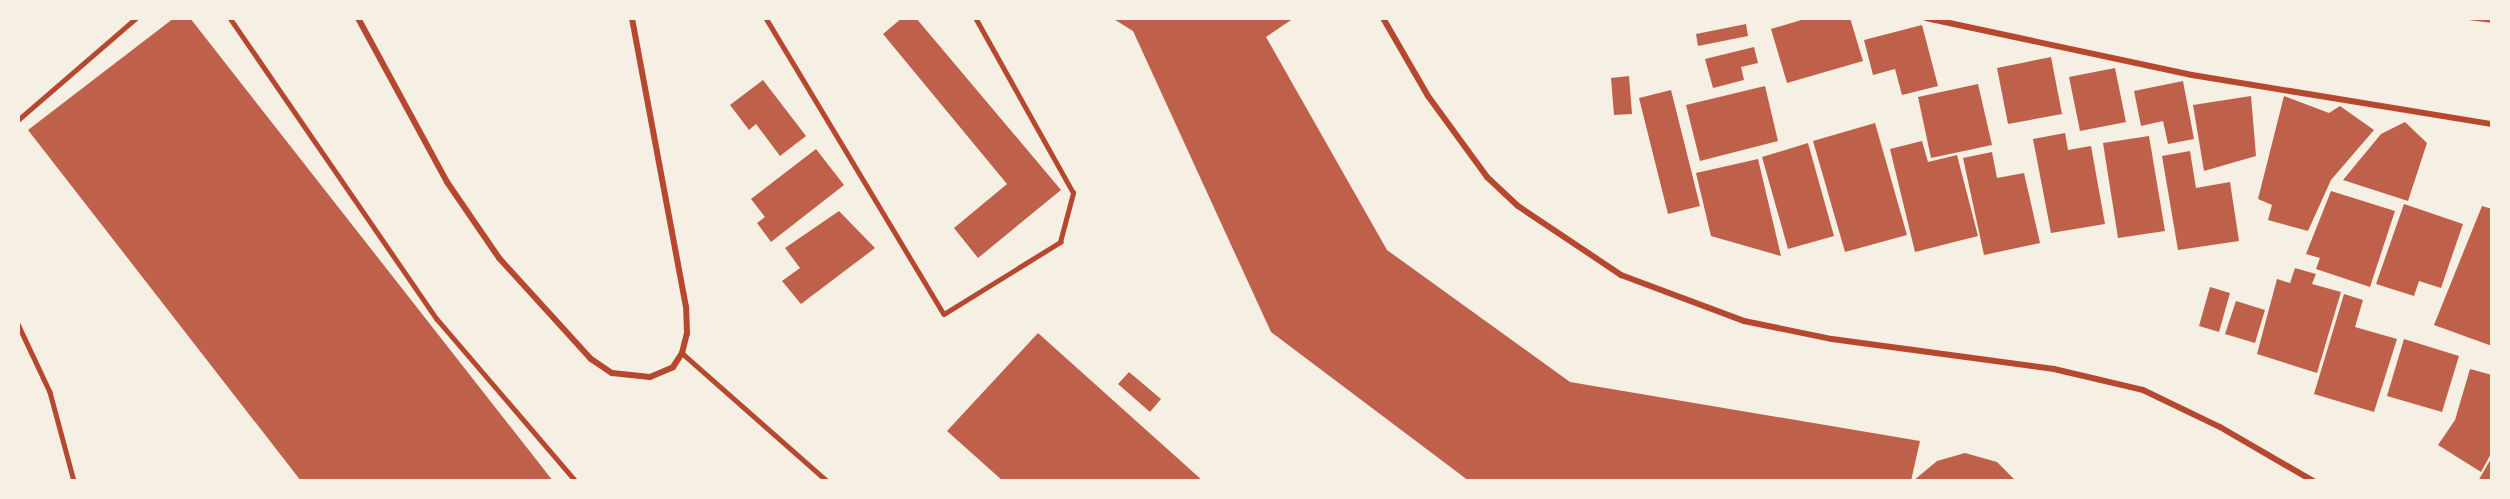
<!DOCTYPE html>
<style>
body{margin:0}
#map{position:relative;width:2510px;height:499px;overflow:hidden;background:#f6efe4;font-family:Signika,sans-serif}
div>[style]{position:absolute}
[style*='--x']{left:calc(var(--x)*1px);top:calc(var(--y)*1px);width:calc(var(--w)*1px);rotate:calc(var(--a)*1deg)}
.building>*{inset:0;background:#bf614a}
.service>*{height:4.5px;margin:-2.25px;padding:0 2.25px;transform-origin:2.25px;border-radius:2.25px;background:#b5482f}
.minor>*{height:6px;margin:-3px;padding:0 3px;transform-origin:3px;border-radius:3px;background:#b5482f}
span{translate:-50% -50%;white-space:nowrap;text-align:center;line-height:1.15;-webkit-text-stroke:5px #f6efe4;paint-order:stroke}
.frame{position:absolute;inset:0;border:20px solid #f6efe4;pointer-events:none}
</style>
<div id="map">
<div class="building">
<div style="clip-path:polygon(174px 18px,190px 18px,553px 481px,301px 481px,28px 130px)"></div>
<div style="clip-path:polygon(902px 18px,916px 18px,1061px 190px,978px 258px,954px 228px,1007px 184px,883px 34px)"></div>
<div style="clip-path:polygon(1112px 18px,1294px 18px,1266px 37px,1387px 250px,1570px 382px,1920px 441px,1911px 481px,1469px 481px,1271px 332px,1133px 31px)"></div>
<div style="clip-path:polygon(1808px 18px,1850px 18px,1863px 61px,1787px 83px,1771px 29px)"></div>
<div style="clip-path:polygon(2461px 18px,2492px 18px,2492px 23px,2460px 19px)"></div>
<div style="clip-path:polygon(1746px 24px,1748px 36px,1698px 46px,1696px 34px)"></div>
<div style="clip-path:polygon(1922px 25px,1938px 86px,1902px 95px,1895px 69px,1873px 75px,1864px 40px)"></div>
<div style="clip-path:polygon(1754px 47px,1758px 63px,1741px 67px,1744px 80px,1713px 88px,1705px 59px)"></div>
<div style="clip-path:polygon(2051px 57px,2062px 114px,2008px 124px,1997px 68px)"></div>
<div style="clip-path:polygon(2115px 68px,2126px 122px,2080px 131px,2069px 77px)"></div>
<div style="clip-path:polygon(1629px 76px,1632px 114px,1614px 115px,1611px 78px)"></div>
<div style="clip-path:polygon(763px 80px,806px 136px,780px 156px,756px 124px,749px 130px,730px 105px)"></div>
<div style="clip-path:polygon(2183px 81px,2194px 139px,2168px 144px,2163px 121px,2141px 126px,2134px 91px)"></div>
<div style="clip-path:polygon(1978px 84px,1992px 145px,1931px 158px,1918px 97px)"></div>
<div style="clip-path:polygon(1765px 86px,1778px 141px,1700px 161px,1686px 105px)"></div>
<div style="clip-path:polygon(1671px 90px,1700px 206px,1668px 214px,1639px 98px)"></div>
<div style="clip-path:polygon(2251px 96px,2256px 156px,2204px 171px,2193px 105px)"></div>
<div style="clip-path:polygon(2284px 96px,2329px 113px,2340px 106px,2374px 130px,2331px 180px,2308px 231px,2268px 220px,2272px 205px,2258px 199px)"></div>
<div style="clip-path:polygon(2405px 122px,2427px 143px,2408px 201px,2343px 180px,2381px 134px)"></div>
<div style="clip-path:polygon(1875px 123px,1907px 235px,1845px 252px,1813px 141px)"></div>
<div style="clip-path:polygon(2065px 133px,2068px 150px,2091px 146px,2105px 224px,2051px 233px,2033px 139px)"></div>
<div style="clip-path:polygon(2149px 136px,2165px 231px,2118px 238px,2103px 143px)"></div>
<div style="clip-path:polygon(1922px 141px,1928px 162px,1957px 155px,1978px 236px,1915px 252px,1890px 149px)"></div>
<div style="clip-path:polygon(1808px 143px,1834px 236px,1788px 249px,1762px 157px)"></div>
<div style="clip-path:polygon(816px 149px,844px 185px,771px 242px,757px 223px,765px 217px,751px 199px)"></div>
<div style="clip-path:polygon(2190px 151px,2196px 188px,2230px 182px,2239px 241px,2178px 250px,2162px 156px)"></div>
<div style="clip-path:polygon(1992px 152px,1997px 178px,2024px 173px,2040px 243px,1984px 255px,1963px 158px)"></div>
<div style="clip-path:polygon(1758px 159px,1781px 256px,1711px 236px,1696px 173px)"></div>
<div style="clip-path:polygon(2331px 191px,2395px 211px,2370px 287px,2316px 269px,2320px 258px,2306px 254px)"></div>
<div style="clip-path:polygon(2404px 204px,2463px 224px,2441px 288px,2419px 281px,2414px 296px,2376px 284px)"></div>
<div style="clip-path:polygon(2482px 206px,2492px 209px,2492px 346px,2434px 325px)"></div>
<div style="clip-path:polygon(839px 211px,875px 248px,801px 304px,782px 281px,800px 268px,785px 248px)"></div>
<div style="clip-path:polygon(2295px 268px,2316px 274px,2312px 284px,2341px 292px,2317px 373px,2257px 354px,2277px 279px,2290px 283px)"></div>
<div style="clip-path:polygon(2210px 287px,2230px 293px,2219px 332px,2199px 326px)"></div>
<div style="clip-path:polygon(2344px 294px,2363px 300px,2355px 327px,2397px 339px,2374px 412px,2314px 394px)"></div>
<div style="clip-path:polygon(2236px 301px,2265px 310px,2255px 343px,2225px 334px)"></div>
<div style="clip-path:polygon(1038px 333px,1203px 481px,1003px 481px,947px 431px)"></div>
<div style="clip-path:polygon(2404px 339px,2459px 356px,2442px 412px,2387px 396px)"></div>
<div style="clip-path:polygon(2470px 369px,2492px 375px,2492px 452px,2481px 472px,2438px 445px,2455px 420px)"></div>
<div style="clip-path:polygon(1129px 372px,1161px 399px,1150px 412px,1118px 384px)"></div>
<div style="clip-path:polygon(1965px 453px,1997px 462px,2016px 481px,1913px 481px,1937px 461px)"></div>
<div style="clip-path:polygon(2492px 457px,2492px 481px,2478px 481px)"></div>
</div>
<div class="service">
<div style="--x:230;--y:18;--w:365;--a:55.5"></div>
<div style="--x:437;--y:319;--w:213;--a:49.4"></div>
<div style="--x:766;--y:18;--w:345;--a:59"></div>
<div style="--x:944;--y:314;--w:137;--a:-31.8"></div>
<div style="--x:1060;--y:242;--w:51;--a:-75.1"></div>
<div style="--x:1073;--y:193;--w:201;--a:-119.2"></div>
<div style="--x:18;--y:120;--w:156;--a:-40.8"></div>
<div style="--x:18;--y:324;--w:75;--a:64.8"></div>
<div style="--x:50;--y:392;--w:92;--a:74.9"></div>
<div style="--x:682;--y:353;--w:193;--a:41.4"></div>
</div>
<div class="minor">
<div style="--x:358;--y:18;--w:187;--a:61.5"></div>
<div style="--x:447;--y:182;--w:92;--a:55.6"></div>
<div style="--x:499;--y:258;--w:137;--a:47.7"></div>
<div style="--x:591;--y:359;--w:25;--a:34"></div>
<div style="--x:612;--y:373;--w:38;--a:6"></div>
<div style="--x:650;--y:377;--w:25;--a:-23"></div>
<div style="--x:673;--y:367;--w:17;--a:-57"></div>
<div style="--x:682;--y:353;--w:21;--a:-76"></div>
<div style="--x:687;--y:333;--w:26;--a:-92"></div>
<div style="--x:686;--y:307;--w:294;--a:-100.6"></div>
<div style="--x:1383;--y:18;--w:90;--a:60"></div>
<div style="--x:1428;--y:96;--w:100;--a:53.9"></div>
<div style="--x:1487;--y:177;--w:42;--a:43.1"></div>
<div style="--x:1518;--y:206;--w:124;--a:33.8"></div>
<div style="--x:1621;--y:275;--w:131;--a:20.5"></div>
<div style="--x:1744;--y:321;--w:90;--a:11.6"></div>
<div style="--x:1832;--y:339;--w:224;--a:7.7"></div>
<div style="--x:2054;--y:369;--w:91;--a:13.3"></div>
<div style="--x:2143;--y:390;--w:85;--a:25.7"></div>
<div style="--x:2220;--y:427;--w:108;--a:30.1"></div>
<div style="--x:1926;--y:18;--w:272;--a:12.1"></div>
<div style="--x:2192;--y:75;--w:304;--a:9.3"></div>
</div>
<div class="frame"></div>
</div>
